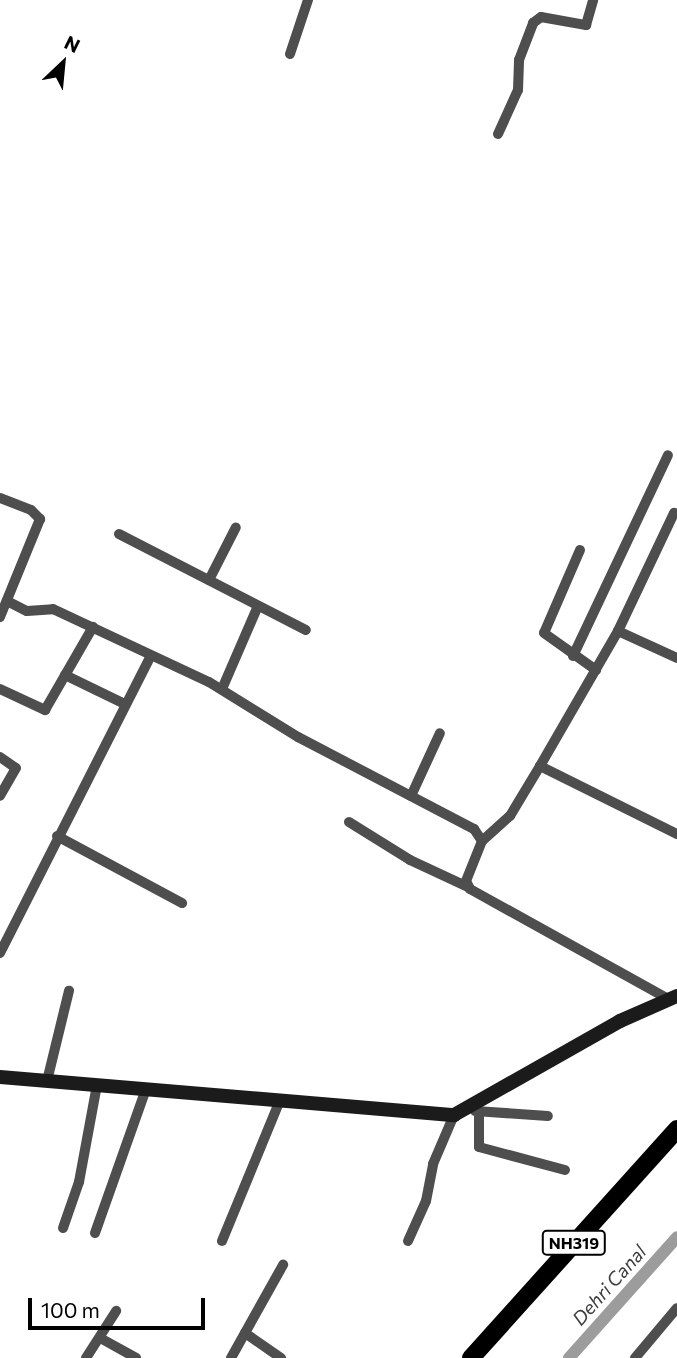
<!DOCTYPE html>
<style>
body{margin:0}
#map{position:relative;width:677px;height:1358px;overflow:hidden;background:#fff;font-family:Commissioner,sans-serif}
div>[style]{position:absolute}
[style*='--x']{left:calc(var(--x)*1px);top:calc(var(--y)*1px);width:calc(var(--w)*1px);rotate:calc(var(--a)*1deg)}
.canal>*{height:12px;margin:-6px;padding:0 6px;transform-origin:6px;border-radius:6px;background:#9c9c9c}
.street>*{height:10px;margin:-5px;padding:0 5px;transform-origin:5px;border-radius:5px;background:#4e4e4e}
.secondary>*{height:14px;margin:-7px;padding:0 7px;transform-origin:7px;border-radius:7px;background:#1b1b1b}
.highway>*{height:18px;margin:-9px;padding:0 9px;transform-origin:9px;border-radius:9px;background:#000}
span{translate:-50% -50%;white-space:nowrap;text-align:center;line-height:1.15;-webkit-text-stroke:5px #fff;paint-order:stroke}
.shield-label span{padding:2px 5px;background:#fff;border:2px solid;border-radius:5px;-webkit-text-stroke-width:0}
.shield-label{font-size:16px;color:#000;font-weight:700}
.water-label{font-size:19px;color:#3d3d3d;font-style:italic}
.north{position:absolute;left:28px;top:28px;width:70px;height:70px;-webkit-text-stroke:5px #fff;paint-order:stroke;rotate:26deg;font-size:19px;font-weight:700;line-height:28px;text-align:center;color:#000}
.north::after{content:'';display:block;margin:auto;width:24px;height:32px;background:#000;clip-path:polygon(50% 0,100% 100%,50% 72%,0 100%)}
.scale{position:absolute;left:28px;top:1298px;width:177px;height:32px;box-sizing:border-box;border:4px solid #000;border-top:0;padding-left:9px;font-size:21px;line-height:24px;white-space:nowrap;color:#000;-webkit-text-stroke:5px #fff;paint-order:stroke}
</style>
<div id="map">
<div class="canal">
<div style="--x:569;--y:1358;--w:162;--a:-48.2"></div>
</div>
<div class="street">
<div style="--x:290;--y:54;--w:57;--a:-71.6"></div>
<div style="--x:498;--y:134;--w:48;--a:-65.6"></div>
<div style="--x:518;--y:90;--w:30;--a:-88"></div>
<div style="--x:519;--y:60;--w:40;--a:-69"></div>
<div style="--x:533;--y:23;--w:10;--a:-37"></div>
<div style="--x:541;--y:17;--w:46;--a:10.1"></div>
<div style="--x:586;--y:25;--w:26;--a:-74"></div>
<div style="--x:0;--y:498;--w:33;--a:21"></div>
<div style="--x:31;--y:510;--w:13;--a:45"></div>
<div style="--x:40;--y:519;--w:106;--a:112.2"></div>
<div style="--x:119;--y:534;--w:210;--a:27.2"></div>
<div style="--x:580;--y:550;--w:90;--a:113.4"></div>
<div style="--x:544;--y:633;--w:64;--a:35.4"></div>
<div style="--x:209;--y:580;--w:59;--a:-63"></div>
<div style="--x:7;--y:601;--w:22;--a:27"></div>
<div style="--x:27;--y:611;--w:26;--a:-4"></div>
<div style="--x:53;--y:609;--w:172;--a:25.1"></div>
<div style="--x:209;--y:682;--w:105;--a:31.7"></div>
<div style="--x:298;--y:737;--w:199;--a:27.6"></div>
<div style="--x:474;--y:829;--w:14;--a:56"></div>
<div style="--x:482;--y:841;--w:43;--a:111.8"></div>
<div style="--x:466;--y:881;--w:9;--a:63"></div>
<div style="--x:470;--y:889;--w:225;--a:29"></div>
<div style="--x:618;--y:631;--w:65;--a:24.6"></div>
<div style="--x:573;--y:656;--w:222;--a:-64.7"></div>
<div style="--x:65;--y:675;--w:67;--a:25.8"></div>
<div style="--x:0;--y:689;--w:50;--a:25"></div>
<div style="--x:45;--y:710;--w:96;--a:-60"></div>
<div style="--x:222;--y:689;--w:88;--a:-66.6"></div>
<div style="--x:0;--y:757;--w:19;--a:35"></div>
<div style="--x:16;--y:768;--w:32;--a:120"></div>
<div style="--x:540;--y:766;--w:153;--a:26.4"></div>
<div style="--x:411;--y:796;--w:69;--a:-65.3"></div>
<div style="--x:349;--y:822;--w:72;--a:31.9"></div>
<div style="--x:410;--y:860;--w:64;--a:25"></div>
<div style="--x:57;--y:836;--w:142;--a:28.2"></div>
<div style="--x:482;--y:841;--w:38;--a:-42"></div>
<div style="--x:510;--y:816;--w:58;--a:-59"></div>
<div style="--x:540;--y:766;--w:156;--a:-60"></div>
<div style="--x:618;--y:631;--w:131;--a:-64.6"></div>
<div style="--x:0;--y:953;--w:332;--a:-63.1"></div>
<div style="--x:47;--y:1081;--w:93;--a:-76.3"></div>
<div style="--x:475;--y:1111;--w:73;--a:3.9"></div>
<div style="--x:479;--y:1111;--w:36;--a:90"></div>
<div style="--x:479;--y:1147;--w:89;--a:15"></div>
<div style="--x:63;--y:1228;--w:49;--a:-70.8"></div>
<div style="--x:79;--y:1182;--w:99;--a:-79.5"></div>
<div style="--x:95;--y:1233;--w:153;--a:-70.5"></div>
<div style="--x:222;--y:1241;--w:152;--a:-67.6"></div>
<div style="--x:408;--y:1241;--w:44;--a:-65.8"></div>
<div style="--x:426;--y:1201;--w:38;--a:-79"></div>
<div style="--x:433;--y:1164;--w:53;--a:-66.8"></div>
<div style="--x:245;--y:1333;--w:44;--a:34.8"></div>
<div style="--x:102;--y:1339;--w:39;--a:29"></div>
<div style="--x:86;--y:1358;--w:56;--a:-57.4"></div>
<div style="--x:231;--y:1358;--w:107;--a:-60.8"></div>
<div style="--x:635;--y:1358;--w:65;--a:-50"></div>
</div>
<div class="secondary">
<div style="--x:0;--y:1077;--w:456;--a:4.8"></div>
<div style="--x:454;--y:1115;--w:191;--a:-29.5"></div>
<div style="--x:620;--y:1021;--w:62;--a:-23.7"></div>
</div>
<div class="highway">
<div style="--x:471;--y:1358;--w:308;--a:-48"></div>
</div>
<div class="shield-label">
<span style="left:574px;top:1243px">NH319</span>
</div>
<div class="water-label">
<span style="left:609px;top:1285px;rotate:-48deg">Dehri Canal</span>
</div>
<div class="north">N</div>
<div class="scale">100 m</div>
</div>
